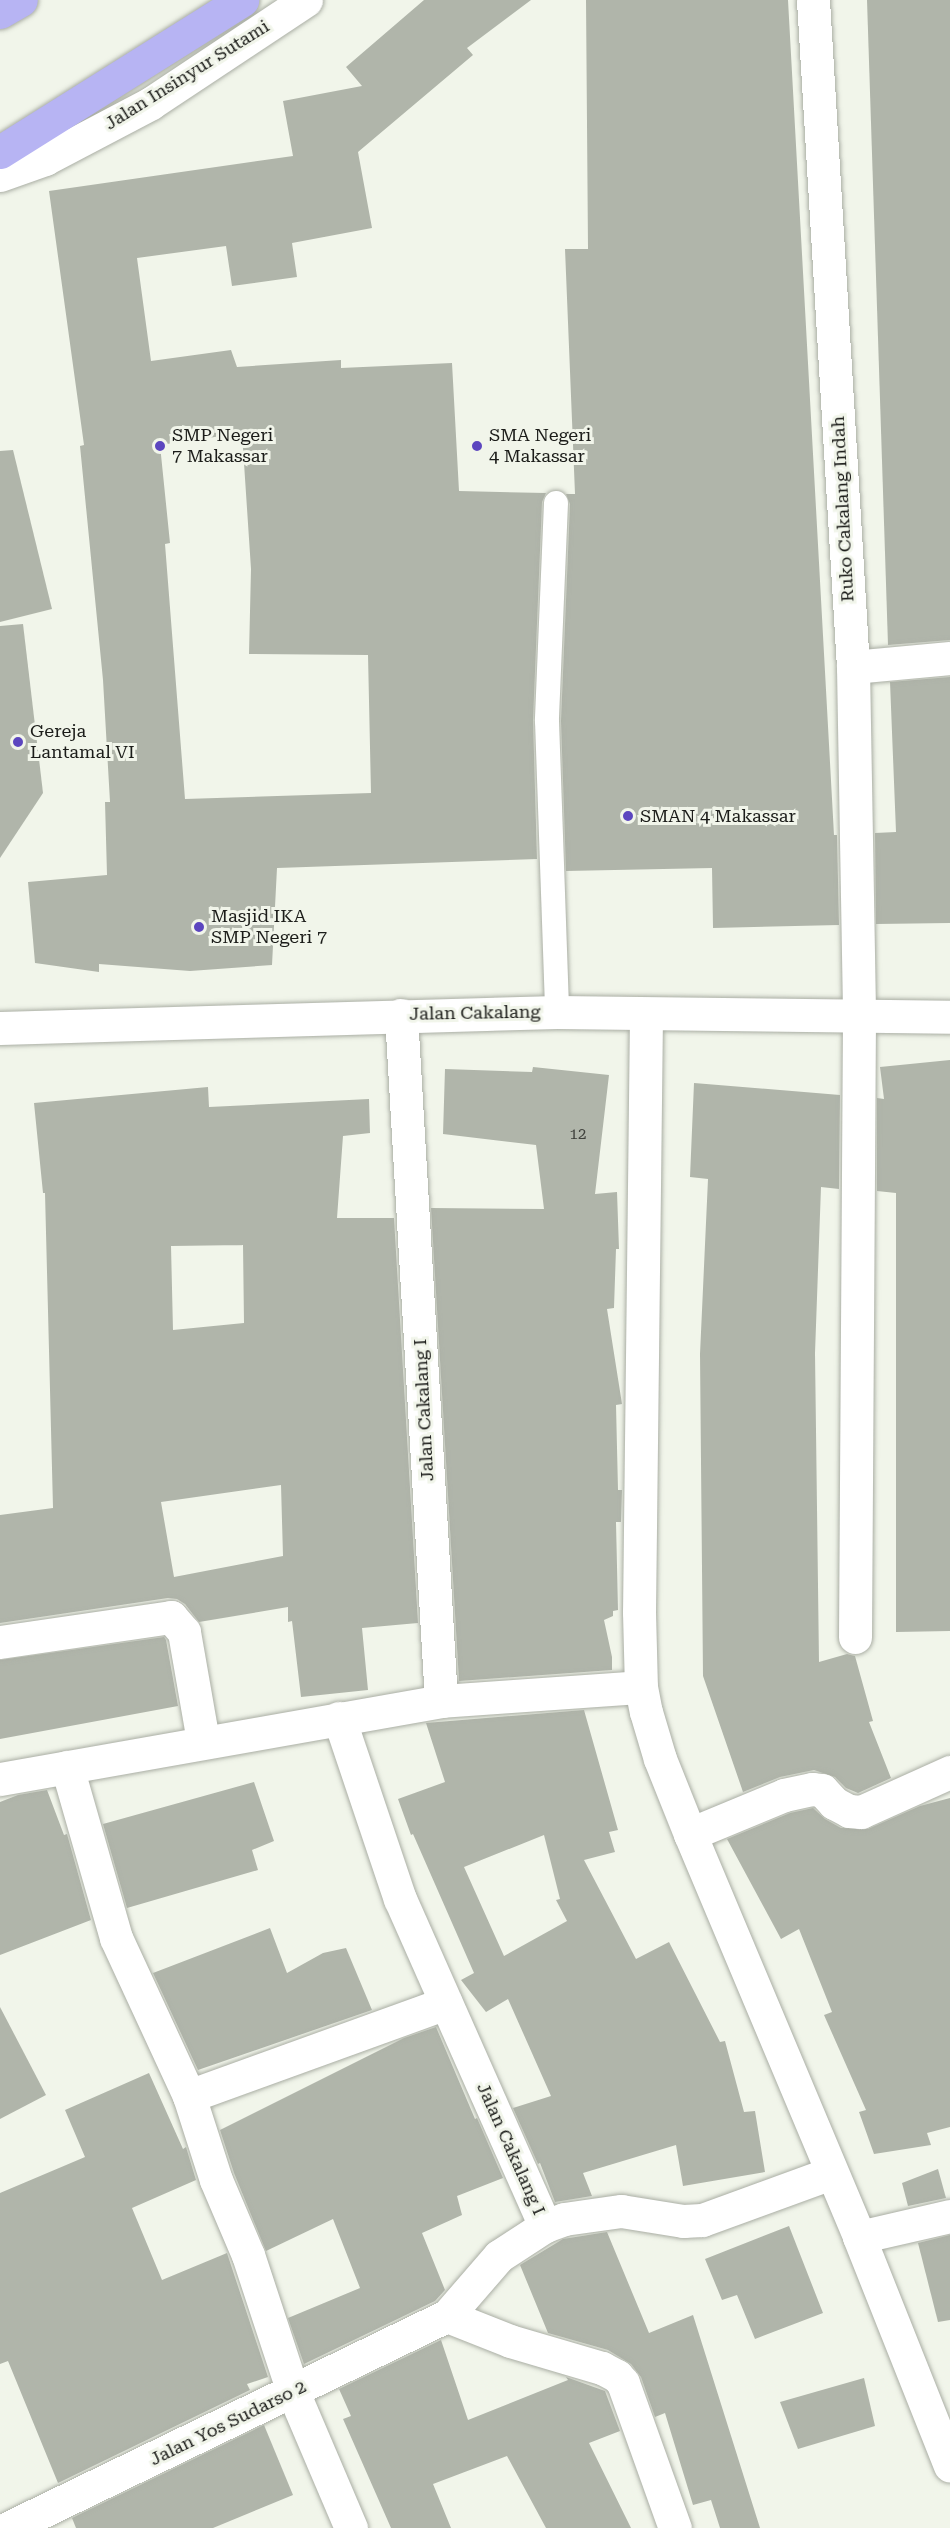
<!DOCTYPE html>
<style>
body{margin:0}
#map{position:relative;width:950px;height:2528px;overflow:hidden;background:#f1f5ea;font-family:"Roboto Serif",serif}
div>[style]{position:absolute}
[style*='--x']{left:calc(var(--x)*1px);top:calc(var(--y)*1px);width:calc(var(--w)*1px);rotate:calc(var(--a)*1deg)}
.building>*{inset:0;background:#b0b5aa}
.roads{filter:drop-shadow(0 0 2px #aaaea4) drop-shadow(0 0 2px #aaaea4)}
.lane>*{height:24px;margin:-12px;padding:0 12px;transform-origin:12px;border-radius:12px;background:#fff}
.street>*{height:33px;margin:-16.5px;padding:0 16.5px;transform-origin:16.5px;border-radius:16.5px;background:#fff}
.secondary>*{height:33px;margin:-16.5px;padding:0 16.5px;transform-origin:16.5px;border-radius:16.5px;background:#fff}
.highway>*{height:33px;margin:-16.5px;padding:0 16.5px;transform-origin:16.5px;border-radius:16.5px;background:#b7b4f3}
.dots>*{width:16px;height:16px;translate:-50% -50%;box-sizing:border-box;border:3px solid #f1f5ea;border-radius:50%}
span{translate:-50% -50%;white-space:nowrap;text-align:center;line-height:1.15;-webkit-text-stroke:6px #f1f5ea;paint-order:stroke}
.number-label{font-size:15px;color:#40423d}
.number-label span{-webkit-text-stroke-width:0}
.street-label{font-size:18px;color:#1b1c19}
.poi-label{font-size:18px;color:#1b1c19}
.left{translate:0 -50%;text-align:left}
</style>
<div id="map">
<div class="building">
<div style="clip-path:polygon(evenodd,424px 0,531px 0,467px 48px,473px 55px,358px 152px,372px 228px,292px 243px,297px 277px,232px 286px,226px 246px,137px 258px,151px 361px,231px 350px,237px 367px,341px 360px,341px 368px,452px 363px,459px 491px,546px 493px,542px 502px,533px 720px,537px 859px,277px 868px,272px 965px,190px 971px,99px 964px,99px 972px,35px 963px,28px 882px,107px 875px,105px 802px,110px 802px,103px 680px,80px 446px,84px 445px,49px 191px,293px 156px,283px 101px,362px 86px,346px 67px,424px 0,242px 433px,251px 569px,249px 654px,368px 655px,371px 793px,185px 799px,165px 544px,170px 543px,160px 445px,242px 433px)"></div>
<div style="clip-path:polygon(586px 0,788px 0,834px 835px,837px 835px,839px 925px,713px 928px,712px 868px,566px 871px,561px 721px,570px 504px,566px 494px,575px 494px,565px 249px,588px 249px)"></div>
<div style="clip-path:polygon(867px 0,950px 0,950px 640px,888px 645px)"></div>
<div style="clip-path:polygon(13px 450px,52px 609px,0 622px,0 451px)"></div>
<div style="clip-path:polygon(23px 624px,43px 793px,0 858px,0 626px)"></div>
<div style="clip-path:polygon(950px 677px,950px 923px,876px 924px,875px 833px,896px 832px,890px 682px)"></div>
<div style="clip-path:polygon(950px 1060px,950px 1631px,896px 1632px,896px 1193px,877px 1191px,877px 1098px,884px 1099px,880px 1067px)"></div>
<div style="clip-path:polygon(533px 1067px,609px 1075px,595px 1194px,617px 1192px,619px 1249px,616px 1249px,614px 1308px,607px 1309px,622px 1404px,616px 1405px,618px 1490px,622px 1490px,621px 1522px,616px 1522px,618px 1610px,613px 1611px,613px 1616px,604px 1620px,612px 1657px,612px 1670px,459px 1681px,431px 1208px,544px 1209px,536px 1145px,443px 1134px,445px 1069px,532px 1072px)"></div>
<div style="clip-path:polygon(694px 1083px,840px 1095px,839px 1189px,821px 1187px,815px 1353px,819px 1662px,847px 1654px,855px 1656px,873px 1721px,869px 1722px,891px 1778px,858px 1793px,846px 1788px,835px 1777px,814px 1770px,780px 1777px,743px 1792px,703px 1676px,700px 1354px,708px 1179px,690px 1177px)"></div>
<div style="clip-path:polygon(evenodd,208px 1087px,209px 1107px,369px 1099px,370px 1133px,343px 1136px,337px 1218px,394px 1218px,418px 1623px,362px 1628px,368px 1690px,301px 1697px,292px 1621px,288px 1622px,288px 1607px,199px 1622px,185px 1604px,177px 1599px,168px 1598px,0 1623px,0 1515px,53px 1508px,45px 1193px,43px 1193px,34px 1103px,208px 1087px,243px 1245px,244px 1323px,173px 1330px,171px 1246px,243px 1245px,208px 1087px,281px 1485px,283px 1556px,174px 1577px,161px 1502px,281px 1485px)"></div>
<div style="clip-path:polygon(164px 1637px,166px 1640px,178px 1706px,0 1739px,0 1660px)"></div>
<div style="clip-path:polygon(evenodd,584px 1710px,618px 1830px,609px 1832px,615px 1852px,584px 1860px,636px 1959px,669px 1942px,720px 2042px,725px 2041px,744px 2112px,755px 2111px,765px 2172px,683px 2186px,676px 2145px,583px 2173px,592px 2196px,555px 2202px,540px 2163px,538px 2164px,513px 2108px,551px 2096px,508px 1999px,486px 2012px,461px 1980px,474px 1973px,413px 1834px,411px 1835px,398px 1799px,445px 1782px,426px 1723px,584px 1710px,544px 1835px,560px 1899px,556px 1900px,567px 1921px,504px 1956px,464px 1867px,544px 1835px)"></div>
<div style="clip-path:polygon(254px 1782px,274px 1841px,252px 1850px,258px 1870px,127px 1908px,103px 1824px)"></div>
<div style="clip-path:polygon(47px 1790px,64px 1835px,67px 1834px,91px 1920px,0 1955px,0 1802px,18px 1795px)"></div>
<div style="clip-path:polygon(950px 1798px,950px 2127px,927px 2133px,931px 2145px,874px 2154px,859px 2112px,866px 2110px,824px 2015px,832px 2012px,799px 1929px,781px 1939px,727px 1839px,790px 1813px,813px 1808px,825px 1819px,841px 1828px,868px 1829px,920px 1806px)"></div>
<div style="clip-path:polygon(270px 1928px,287px 1973px,323px 1953px,346px 1948px,372px 2010px,198px 2070px,153px 1973px)"></div>
<div style="clip-path:polygon(0 2007px,46px 2095px,0 2119px)"></div>
<div style="clip-path:polygon(436px 2027px,475px 2119px,477px 2118px,503px 2178px,457px 2196px,462px 2215px,422px 2233px,445px 2290px,435px 2301px,304px 2364px,288px 2318px,360px 2288px,333px 2219px,266px 2251px,234px 2173px,220px 2130px,404px 2038px)"></div>
<div style="clip-path:polygon(149px 2073px,183px 2149px,186px 2147px,196px 2180px,132px 2208px,162px 2280px,227px 2253px,268px 2377px,247px 2384px,250px 2390px,58px 2483px,8px 2361px,0 2364px,0 2193px,85px 2157px,65px 2110px)"></div>
<div style="clip-path:polygon(938px 2169px,946px 2198px,908px 2206px,902px 2183px)"></div>
<div style="clip-path:polygon(789px 2226px,823px 2313px,755px 2339px,737px 2295px,722px 2300px,705px 2259px)"></div>
<div style="clip-path:polygon(607px 2232px,649px 2333px,693px 2315px,760px 2528px,720px 2528px,711px 2500px,693px 2505px,665px 2413px,655px 2417px,641px 2377px,631px 2364px,608px 2350px,548px 2333px,520px 2265px,563px 2239px)"></div>
<div style="clip-path:polygon(950px 2235px,950px 2320px,938px 2322px,918px 2243px)"></div>
<div style="clip-path:polygon(441px 2340px,468px 2420px,568px 2380px,566px 2377px,605px 2391px,620px 2431px,589px 2443px,631px 2528px,546px 2528px,507px 2456px,433px 2484px,451px 2528px,391px 2528px,343px 2419px,351px 2416px,339px 2389px)"></div>
<div style="clip-path:polygon(864px 2378px,875px 2426px,798px 2449px,780px 2402px)"></div>
<div style="clip-path:polygon(264px 2425px,293px 2495px,213px 2528px,76px 2528px,72px 2518px)"></div>
</div>
<div class="roads">
<div class="lane">
<div style="--x:556;--y:503;--w:218;--a:92.4"></div>
<div style="--x:547;--y:721;--w:291;--a:88"></div>
</div>
<div class="street">
<div style="--x:813;--y:0;--w:668;--a:86.57"></div>
<div style="--x:853;--y:667;--w:351;--a:89"></div>
<div style="--x:859;--y:1018;--w:619;--a:90.37"></div>
<div style="--x:0;--y:175;--w:48;--a:-19.6"></div>
<div style="--x:45;--y:159;--w:120;--a:-27.8"></div>
<div style="--x:151;--y:103;--w:186;--a:-33.6"></div>
<div style="--x:853;--y:667;--w:97;--a:-5.3"></div>
<div style="--x:401;--y:1015;--w:687;--a:86.66"></div>
<div style="--x:646;--y:1015;--w:597;--a:90.67"></div>
<div style="--x:639;--y:1612;--w:75;--a:88.5"></div>
<div style="--x:641;--y:1687;--w:25;--a:79"></div>
<div style="--x:646;--y:1712;--w:49;--a:73.4"></div>
<div style="--x:660;--y:1759;--w:81;--a:68.2"></div>
<div style="--x:690;--y:1834;--w:437;--a:67.2"></div>
<div style="--x:859;--y:2237;--w:246;--a:68.3"></div>
<div style="--x:0;--y:1642;--w:173;--a:-8.3"></div>
<div style="--x:171;--y:1617;--w:20;--a:49"></div>
<div style="--x:184;--y:1632;--w:111;--a:80.1"></div>
<div style="--x:339;--y:1718;--w:191;--a:71.4"></div>
<div style="--x:400;--y:1899;--w:358;--a:66.1"></div>
<div style="--x:67;--y:1767;--w:178;--a:74"></div>
<div style="--x:116;--y:1938;--w:174;--a:65.2"></div>
<div style="--x:189;--y:2096;--w:88;--a:72.2"></div>
<div style="--x:216;--y:2180;--w:82;--a:66.9"></div>
<div style="--x:248;--y:2255;--w:144;--a:71.8"></div>
<div style="--x:293;--y:2392;--w:148;--a:66.9"></div>
<div style="--x:0;--y:1779;--w:448;--a:-10"></div>
<div style="--x:441;--y:1701;--w:200;--a:-4"></div>
<div style="--x:690;--y:1834;--w:102;--a:-22.5"></div>
<div style="--x:784;--y:1795;--w:29;--a:-12"></div>
<div style="--x:812;--y:1789;--w:10;--a:6"></div>
<div style="--x:822;--y:1790;--w:18;--a:47"></div>
<div style="--x:834;--y:1803;--w:17;--a:28"></div>
<div style="--x:849;--y:1811;--w:12;--a:5"></div>
<div style="--x:861;--y:1812;--w:98;--a:-24.2"></div>
<div style="--x:189;--y:2096;--w:273;--a:-19.9"></div>
<div style="--x:859;--y:2237;--w:93;--a:-13"></div>
<div style="--x:447;--y:2316;--w:68;--a:21.6"></div>
<div style="--x:510;--y:2341;--w:96;--a:16.4"></div>
<div style="--x:602;--y:2368;--w:17;--a:28"></div>
<div style="--x:617;--y:2376;--w:9;--a:49"></div>
<div style="--x:623;--y:2383;--w:154;--a:70.3"></div>
<div style="--x:8;--y:2528;--w:488;--a:-25.8"></div>
<div style="--x:447;--y:2316;--w:79;--a:-49.1"></div>
<div style="--x:499;--y:2256;--w:55;--a:-33.1"></div>
<div style="--x:545;--y:2226;--w:20;--a:-20"></div>
<div style="--x:564;--y:2219;--w:58;--a:-8"></div>
<div style="--x:621;--y:2211;--w:63;--a:9.2"></div>
<div style="--x:683;--y:2221;--w:19;--a:-3"></div>
<div style="--x:702;--y:2220;--w:137;--a:-20"></div>
</div>
<div class="secondary">
<div style="--x:0;--y:1028;--w:557;--a:-1.65"></div>
<div style="--x:557;--y:1012;--w:393;--a:0.7"></div>
</div>
<div class="highway">
<div style="--x:0;--y:12;--w:24;--a:-30"></div>
<div style="--x:0;--y:152;--w:286;--a:-32.1"></div>
</div>
</div>
<div class="dots">
<div style="left:160px;top:446px;background:#5c46bf"></div>
<div style="left:477px;top:446px;background:#5c46bf"></div>
<div style="left:18px;top:742px;background:#5c46bf"></div>
<div style="left:628px;top:816px;background:#5c46bf"></div>
<div style="left:199px;top:927px;background:#5c46bf"></div>
</div>
<div class="number-label">
<span style="left:578px;top:1135px">12</span>
</div>
<div class="street-label">
<span style="left:187px;top:75px;rotate:-32deg">Jalan Insinyur Sutami</span>
<span style="left:843px;top:509px;rotate:-93deg">Ruko Cakalang Indah</span>
<span style="left:475px;top:1013px;rotate:-1deg">Jalan Cakalang</span>
<span style="left:424px;top:1410px;rotate:-93deg">Jalan Cakalang I</span>
<span style="left:511px;top:2149px;rotate:66deg">Jalan Cakalang I</span>
<span style="left:228px;top:2423px;rotate:-26deg">Jalan Yos Sudarso 2</span>
</div>
<div class="poi-label">
<span class="left" style="left:172px;top:446px">SMP Negeri<br>7 Makassar</span>
<span class="left" style="left:489px;top:446px">SMA Negeri<br>4 Makassar</span>
<span class="left" style="left:30px;top:742px">Gereja<br>Lantamal VI</span>
<span class="left" style="left:640px;top:816px">SMAN 4 Makassar</span>
<span class="left" style="left:211px;top:927px">Masjid IKA<br>SMP Negeri 7</span>
</div>
</div>
